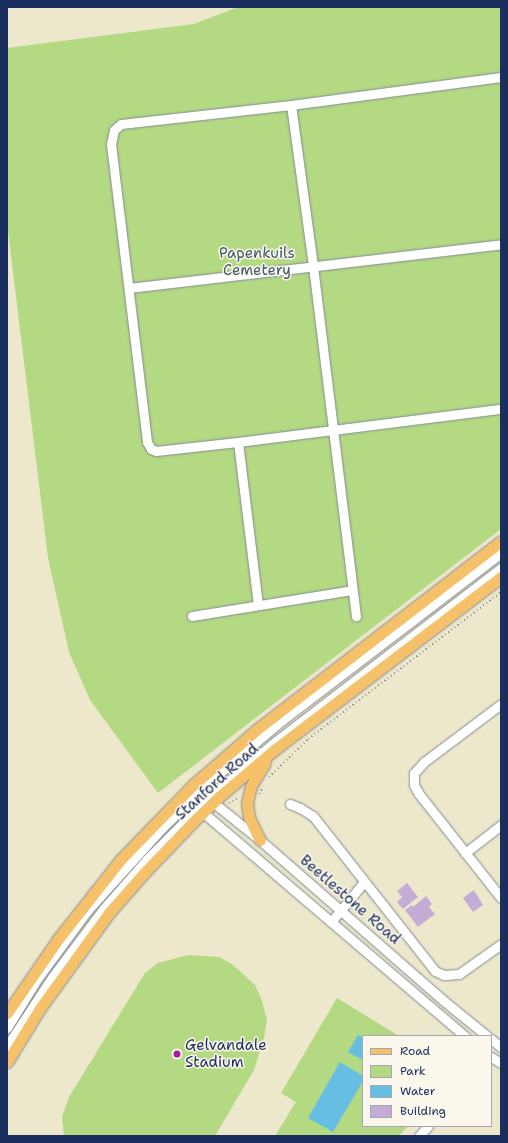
<!DOCTYPE html>
<style>
body{margin:0}
#map{position:relative;width:508px;height:1143px;overflow:hidden;background:#ede8cc;font-family:"Shantell Sans",sans-serif}
div>[style]{position:absolute}
[style*='--x']{left:calc(var(--x)*1px);top:calc(var(--y)*1px);width:calc(var(--w)*1px);rotate:calc(var(--a)*1deg)}
.green>*{inset:0;background:#b3d983}
.water>*{inset:0;background:#66bee3}
.building>*{inset:0;background:#c3add6}
.path>*{height:1.5px;margin-top:-0.75px;transform-origin:0;background:repeating-linear-gradient(90deg,#848c95 0 1px,transparent 0 4px)}
.roads{filter:drop-shadow(0 0 1px #848c95) drop-shadow(0 0 1px #848c95)}
.minor>*{height:9px;margin:-4.5px;padding:0 4.5px;transform-origin:4.5px;border-radius:4.5px;background:#fff}
.major>*{height:11px;margin:-5.5px;padding:0 5.5px;transform-origin:5.5px;border-radius:5.5px;background:#f5c16b}
.dots>*{width:11px;height:11px;translate:-50% -50%;box-sizing:border-box;border:2px solid #fbf7ec;border-radius:50%}
span{translate:-50% -50%;white-space:nowrap;text-align:center;line-height:1.15;-webkit-text-stroke:3px #fbf7ec;paint-order:stroke}
.park-label{font-size:15px;color:#415a67}
.street-label{font-size:15px;color:#1b2f5e}
.poi-label{font-size:15px;color:#1b2f5e}
.left{translate:0 -50%;text-align:left}
.frame{position:absolute;inset:0;border:8px solid #1b2f5e;pointer-events:none}
.legend{position:absolute;left:362px;top:1035px;width:130px;height:92px;box-sizing:border-box;background:#fbf7ec;border:1px solid #a1a7b3;margin:0;padding:5px 7px;list-style:none;font-size:12px;color:#1b2f5e}
.legend li{display:flex;align-items:center;gap:8px;height:20px}
.legend b{width:20px;border:1px solid #a1a7b3}
</style>
<div id="map">
<div class="green">
<div style="clip-path:polygon(238px 7px,501px 7px,501px 529px,158px 793px,90px 700px,69px 652px,48px 558px,7px 223px,7px 48px,194px 24px)"></div>
<div style="clip-path:polygon(188px 955px,219px 957px,232px 964px,255px 985px,262px 1001px,267px 1020px,264px 1038px,254px 1070px,215px 1136px,64px 1136px,62px 1117px,69px 1097px,145px 973px,158px 963px)"></div>
<div style="clip-path:polygon(337px 998px,399px 1036px,363px 1036px,363px 1126px,408px 1126px,399px 1136px,275px 1136px,296px 1102px,281px 1093px)"></div>
</div>
<div class="water">
<div style="clip-path:polygon(358px 1035px,363px 1038px,363px 1060px,348px 1052px)"></div>
<div style="clip-path:polygon(340px 1062px,363px 1076px,363px 1081px,333px 1132px,308px 1118px)"></div>
</div>
<div class="building">
<div style="clip-path:polygon(407px 883px,418px 897px,403px 909px,397px 902px,402px 897px,397px 891px)"></div>
<div style="clip-path:polygon(474px 890px,483px 905px,473px 912px,463px 898px)"></div>
<div style="clip-path:polygon(426px 896px,432px 904px,429px 907px,435px 914px,418px 927px,405px 910px,412px 905px,413px 907px)"></div>
</div>
<div class="path">
<div style="--x:269;--y:777;--w:54;--a:-44.3"></div>
<div style="--x:308;--y:739;--w:243;--a:-37.3"></div>
<div style="--x:259;--y:794;--w:8;--a:-60"></div>
<div style="--x:229;--y:803;--w:10;--a:-29"></div>
</div>
<div class="roads">
<div class="minor">
<div style="--x:501;--y:77;--w:212;--a:172.4"></div>
<div style="--x:291;--y:105;--w:171;--a:173.6"></div>
<div style="--x:121;--y:124;--w:9;--a:139"></div>
<div style="--x:114;--y:130;--w:14;--a:102"></div>
<div style="--x:111;--y:144;--w:300;--a:83.1"></div>
<div style="--x:147;--y:442;--w:8;--a:60"></div>
<div style="--x:151;--y:449;--w:5;--a:22"></div>
<div style="--x:156;--y:451;--w:82;--a:-6.3"></div>
<div style="--x:238;--y:442;--w:265;--a:-7.2"></div>
<div style="--x:291;--y:105;--w:162;--a:82.2"></div>
<div style="--x:313;--y:266;--w:353;--a:83"></div>
<div style="--x:129;--y:288;--w:375;--a:-6.7"></div>
<div style="--x:238;--y:442;--w:164;--a:83"></div>
<div style="--x:192;--y:616;--w:162;--a:-9.2"></div>
<div style="--x:501;--y:704;--w:96;--a:143"></div>
<div style="--x:424;--y:762;--w:15;--a:132"></div>
<div style="--x:414;--y:773;--w:12;--a:90"></div>
<div style="--x:414;--y:785;--w:10;--a:61"></div>
<div style="--x:419;--y:794;--w:132;--a:51.7"></div>
<div style="--x:209;--y:799;--w:65;--a:38.8"></div>
<div style="--x:260;--y:840;--w:244;--a:41.2"></div>
<div style="--x:444;--y:1001;--w:55;--a:39.1"></div>
<div style="--x:290;--y:804;--w:11;--a:22"></div>
<div style="--x:300;--y:808;--w:15;--a:32"></div>
<div style="--x:313;--y:816;--w:197;--a:51.8"></div>
<div style="--x:435;--y:971;--w:10;--a:24"></div>
<div style="--x:444;--y:975;--w:15;--a:-4"></div>
<div style="--x:459;--y:974;--w:52;--a:-35.5"></div>
<div style="--x:199;--y:809;--w:350;--a:40.5"></div>
<div style="--x:465;--y:853;--w:46;--a:-37.9"></div>
<div style="--x:331;--y:922;--w:52;--a:-50.5"></div>
<div style="--x:7;--y:1028;--w:57;--a:-58.5"></div>
<div style="--x:37;--y:979;--w:84;--a:-53.7"></div>
<div style="--x:87;--y:911;--w:113;--a:-47.9"></div>
<div style="--x:163;--y:827;--w:62;--a:-44.3"></div>
<div style="--x:207;--y:784;--w:91;--a:-40.5"></div>
<div style="--x:276;--y:725;--w:283;--a:-37.4"></div>
<div style="--x:491;--y:1039;--w:13;--a:39"></div>
<div style="--x:7;--y:1046;--w:84;--a:-56.7"></div>
<div style="--x:53;--y:976;--w:85;--a:-53.1"></div>
<div style="--x:104;--y:908;--w:65;--a:-48.7"></div>
<div style="--x:147;--y:859;--w:86;--a:-45"></div>
<div style="--x:208;--y:798;--w:89;--a:-40"></div>
<div style="--x:276;--y:741;--w:284;--a:-37.6"></div>
<div style="--x:491;--y:1057;--w:12;--a:31"></div>
<div style="--x:419;--y:1136;--w:13;--a:-48"></div>
</div>
<div class="major">
<div style="--x:260;--y:840;--w:25;--a:-116"></div>
<div style="--x:249;--y:817;--w:14;--a:-98"></div>
<div style="--x:247;--y:803;--w:17;--a:-77"></div>
<div style="--x:251;--y:786;--w:27;--a:-59"></div>
<div style="--x:7;--y:1013;--w:90;--a:-55.4"></div>
<div style="--x:58;--y:939;--w:102;--a:-51.8"></div>
<div style="--x:121;--y:859;--w:103;--a:-45.8"></div>
<div style="--x:193;--y:785;--w:84;--a:-41.1"></div>
<div style="--x:256;--y:730;--w:309;--a:-37.6"></div>
<div style="--x:7;--y:1062;--w:65;--a:-58.3"></div>
<div style="--x:41;--y:1007;--w:116;--a:-54.1"></div>
<div style="--x:109;--y:913;--w:55;--a:-48.7"></div>
<div style="--x:145;--y:872;--w:69;--a:-46.2"></div>
<div style="--x:193;--y:822;--w:37;--a:-44"></div>
<div style="--x:220;--y:796;--w:71;--a:-40.4"></div>
<div style="--x:274;--y:750;--w:285;--a:-37.3"></div>
</div>
</div>
<div class="dots">
<div style="left:177px;top:1054px;background:#b5179e"></div>
</div>
<div class="park-label">
<span style="left:257px;top:262px">Papenkuils<br>Cemetery</span>
</div>
<div class="street-label">
<span style="left:217px;top:782px;rotate:-42deg">Stanford Road</span>
<span style="left:350px;top:900px;rotate:41deg">Beetlestone Road</span>
</div>
<div class="poi-label">
<span class="left" style="left:185px;top:1054px">Gelvandale<br>Stadium</span>
</div>
<div class="frame"></div>
<ul class="legend">
<li><b style="height:5px;background:#f5c16b"></b>Road</li>
<li><b style="height:11px;background:#b3d983"></b>Park</li>
<li><b style="height:11px;background:#66bee3"></b>Water</li>
<li><b style="height:11px;background:#c3add6"></b>Building</li>
</ul>
</div>
